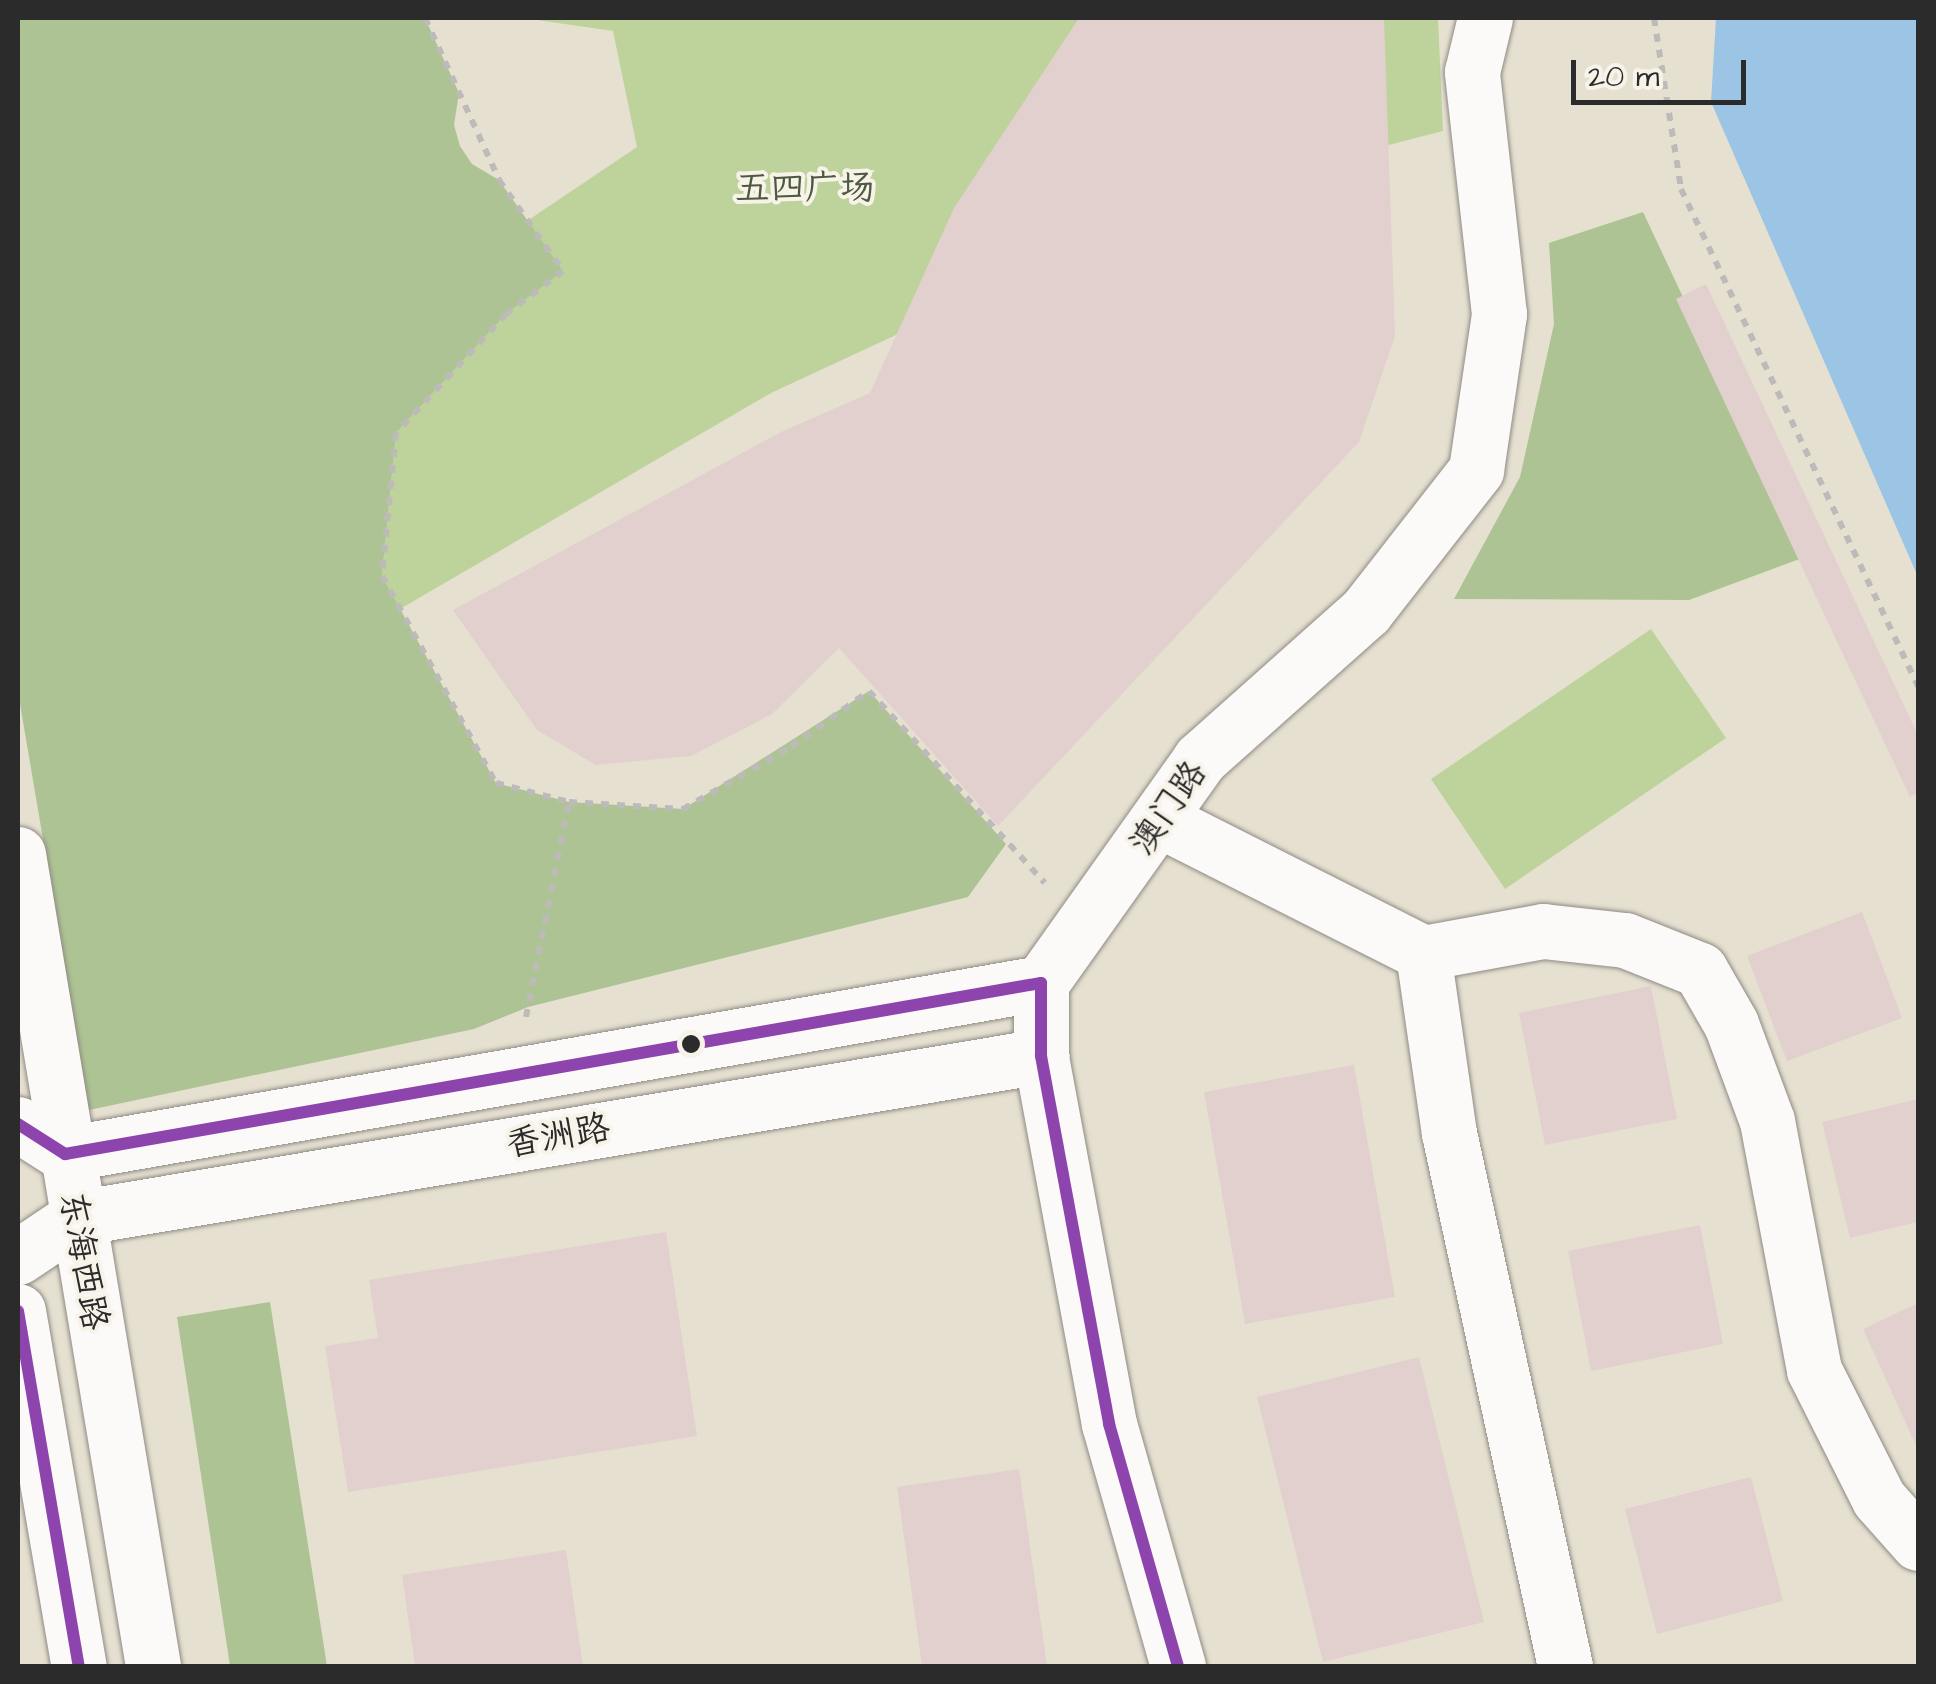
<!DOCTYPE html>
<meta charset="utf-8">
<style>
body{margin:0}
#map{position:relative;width:1936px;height:1684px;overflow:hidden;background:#e6e0d1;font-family:"Architects Daughter","LXGW WenKai TC",sans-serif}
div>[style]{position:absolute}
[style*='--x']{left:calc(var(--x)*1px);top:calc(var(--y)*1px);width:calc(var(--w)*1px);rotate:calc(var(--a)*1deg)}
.green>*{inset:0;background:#bed29c}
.forest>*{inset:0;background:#adc394}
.water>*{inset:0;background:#9cc4e5}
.building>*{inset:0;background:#e2d0ce}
.path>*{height:6px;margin-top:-3px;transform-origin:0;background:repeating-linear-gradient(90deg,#bcbbb9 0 8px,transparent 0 16px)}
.roads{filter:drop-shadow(0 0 2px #8e8b84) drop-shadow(0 0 2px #8e8b84)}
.street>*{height:55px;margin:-27.5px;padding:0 27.5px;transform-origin:27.5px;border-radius:27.5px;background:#fbfaf8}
.secondary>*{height:55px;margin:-27.5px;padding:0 27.5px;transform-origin:27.5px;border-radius:27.5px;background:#fbfaf8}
.bus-1>*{height:12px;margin:-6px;padding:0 6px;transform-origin:6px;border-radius:6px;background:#8e44ad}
.dots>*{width:28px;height:28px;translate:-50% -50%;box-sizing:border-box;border:5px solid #f7f3e8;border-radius:50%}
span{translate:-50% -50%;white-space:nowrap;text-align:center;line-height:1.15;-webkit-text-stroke:8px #f7f3e8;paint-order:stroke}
.park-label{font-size:35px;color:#4e5a40}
.street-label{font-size:35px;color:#2b2b2b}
.frame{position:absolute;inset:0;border:20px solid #2b2b2b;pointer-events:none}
.scale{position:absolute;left:1571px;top:60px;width:175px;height:45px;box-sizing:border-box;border:5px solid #2b2b2b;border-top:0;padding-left:12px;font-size:30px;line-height:35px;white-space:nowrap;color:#2b2b2b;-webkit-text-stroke:8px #f7f3e8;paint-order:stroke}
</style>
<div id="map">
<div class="green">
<div style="clip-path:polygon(523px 18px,1438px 18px,1443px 131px,1307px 166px,1036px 270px,771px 393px,400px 609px,382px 576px,396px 433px,506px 314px,562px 271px,527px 221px,637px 147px,613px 31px)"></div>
<div style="clip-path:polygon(1651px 629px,1726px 738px,1505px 889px,1431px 779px)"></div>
</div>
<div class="forest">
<div style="clip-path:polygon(18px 18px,425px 18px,459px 93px,454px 125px,460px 146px,472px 164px,499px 180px,563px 271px,506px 314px,396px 433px,382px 576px,496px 783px,569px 802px,683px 809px,869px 691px,1006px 844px,968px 897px,528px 1007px,474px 1029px,89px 1110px,18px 692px)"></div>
<div style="clip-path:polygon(1643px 212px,1805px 557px,1689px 600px,1454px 599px,1520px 477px,1554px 324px,1549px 243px)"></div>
<div style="clip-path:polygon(270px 1302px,327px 1666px,230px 1666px,177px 1317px)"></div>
</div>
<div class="water">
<div style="clip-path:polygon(1716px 18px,1918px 18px,1918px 577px,1711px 102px)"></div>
</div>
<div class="building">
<div style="clip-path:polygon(1079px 18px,1384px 18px,1395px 336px,1359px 442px,998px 826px,839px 648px,772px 714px,691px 756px,596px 765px,537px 730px,453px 610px,781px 432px,870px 393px,954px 208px)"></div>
<div style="clip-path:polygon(1706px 284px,1918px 735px,1918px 792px,1910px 797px,1676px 299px)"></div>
<div style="clip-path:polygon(1862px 912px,1902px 1018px,1787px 1061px,1747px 956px)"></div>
<div style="clip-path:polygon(1651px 986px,1677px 1119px,1545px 1145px,1519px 1013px)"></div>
<div style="clip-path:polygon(1354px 1065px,1395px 1297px,1245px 1324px,1204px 1092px)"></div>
<div style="clip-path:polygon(1918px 1099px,1918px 1222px,1850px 1238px,1822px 1122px)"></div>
<div style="clip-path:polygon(1700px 1225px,1723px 1344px,1591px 1371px,1568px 1251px)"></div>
<div style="clip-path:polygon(666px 1232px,697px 1436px,348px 1492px,325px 1346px,378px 1338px,369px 1280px)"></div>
<div style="clip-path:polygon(1918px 1303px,1918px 1450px,1863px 1329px)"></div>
<div style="clip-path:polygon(1419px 1357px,1484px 1622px,1323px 1662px,1257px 1397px)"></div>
<div style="clip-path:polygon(1019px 1469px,1047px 1666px,922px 1666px,897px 1487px)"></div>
<div style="clip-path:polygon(1751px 1477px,1783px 1601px,1657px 1634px,1625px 1509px)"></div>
<div style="clip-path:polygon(566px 1550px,583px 1666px,415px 1666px,402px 1575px)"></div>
</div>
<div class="path">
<div style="--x:425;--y:18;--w:178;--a:65.4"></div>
<div style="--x:499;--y:180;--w:111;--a:54.9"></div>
<div style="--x:563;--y:271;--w:71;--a:143"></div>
<div style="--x:506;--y:314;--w:162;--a:132.7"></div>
<div style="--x:396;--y:433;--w:144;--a:95.6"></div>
<div style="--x:382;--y:576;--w:236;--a:61.2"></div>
<div style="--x:496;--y:783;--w:75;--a:14.6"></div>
<div style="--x:569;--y:802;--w:114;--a:3.5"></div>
<div style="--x:683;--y:809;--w:125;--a:-29.9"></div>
<div style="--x:791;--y:747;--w:96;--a:-35.7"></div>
<div style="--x:869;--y:691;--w:260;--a:47.5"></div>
<div style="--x:1654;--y:18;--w:173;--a:81"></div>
<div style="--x:1681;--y:189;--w:551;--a:64.51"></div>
<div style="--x:526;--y:1017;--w:219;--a:-78.7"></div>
</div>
<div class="roads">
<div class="street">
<div style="--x:1160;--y:820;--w:295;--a:26.8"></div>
<div style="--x:1423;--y:953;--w:182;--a:81.8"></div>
<div style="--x:1449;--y:1133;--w:545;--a:77.72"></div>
<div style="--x:1423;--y:953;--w:122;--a:-10.4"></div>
<div style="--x:1543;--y:931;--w:82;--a:6.3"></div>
<div style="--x:1625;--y:940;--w:81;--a:21.8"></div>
<div style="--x:1700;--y:970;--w:62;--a:60.1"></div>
<div style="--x:1731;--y:1024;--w:103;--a:69.6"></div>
<div style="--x:1767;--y:1121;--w:253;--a:79.3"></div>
<div style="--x:1814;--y:1370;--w:144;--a:63.3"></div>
<div style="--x:1879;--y:1499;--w:59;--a:48.4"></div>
<div style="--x:1178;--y:1666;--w:252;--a:-105.9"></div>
<div style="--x:1109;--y:1424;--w:374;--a:-100.5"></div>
<div style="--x:1041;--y:1056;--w:73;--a:-90"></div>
<div style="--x:1041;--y:983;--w:275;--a:-54.6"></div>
<div style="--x:1200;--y:759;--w:222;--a:-41.7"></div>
<div style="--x:1366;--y:611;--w:179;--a:-52"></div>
<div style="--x:1476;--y:470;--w:158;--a:-81.6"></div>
<div style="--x:1499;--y:314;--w:244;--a:-96.4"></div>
<div style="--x:1472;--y:72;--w:56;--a:-76.5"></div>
</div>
<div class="secondary">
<div style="--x:18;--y:854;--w:823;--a:80.56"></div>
<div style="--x:18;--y:1124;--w:56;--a:32.6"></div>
<div style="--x:65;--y:1154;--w:991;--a:-9.94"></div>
<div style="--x:18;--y:1257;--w:70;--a:-33.9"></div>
<div style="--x:76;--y:1218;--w:979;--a:-9.53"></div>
<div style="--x:18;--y:1311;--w:360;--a:80.3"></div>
</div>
</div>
<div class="bus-1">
<div style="--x:18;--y:1124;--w:56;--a:32.6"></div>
<div style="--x:65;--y:1154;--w:991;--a:-9.94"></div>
<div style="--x:1041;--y:983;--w:73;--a:90"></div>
<div style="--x:1041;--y:1056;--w:374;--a:79.5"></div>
<div style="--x:1109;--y:1424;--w:252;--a:74.1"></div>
<div style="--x:18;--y:1311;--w:360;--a:80.3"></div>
</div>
<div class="dots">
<div style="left:691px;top:1044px;background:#2b2b2b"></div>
</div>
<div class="park-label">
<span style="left:805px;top:189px">五四广场</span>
</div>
<div class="street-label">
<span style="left:1169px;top:808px;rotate:-55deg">澳门路</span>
<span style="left:558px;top:1137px;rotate:-10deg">香洲路</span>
<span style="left:83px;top:1261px;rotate:80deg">东海西路</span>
</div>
<div class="frame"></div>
<div class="scale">20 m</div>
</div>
